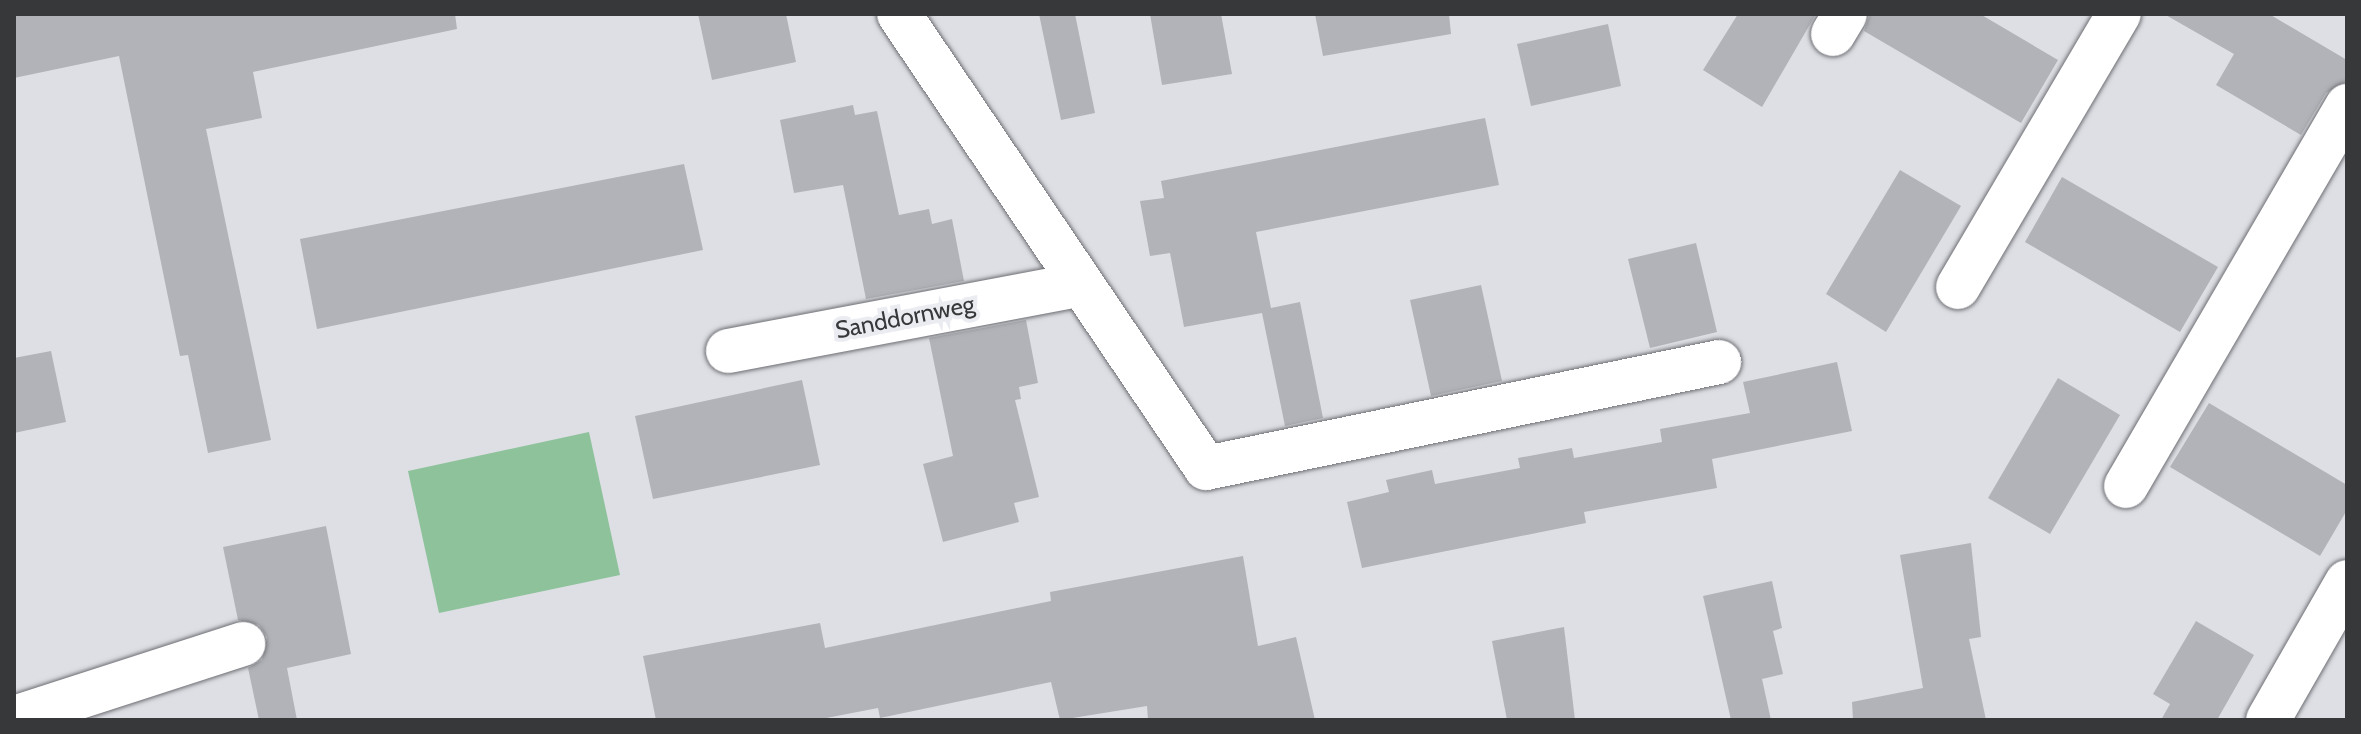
<!DOCTYPE html>
<style>
body{margin:0}
#map{position:relative;width:2361px;height:734px;overflow:hidden;background:#dddfe4;font-family:Cabin,sans-serif}
div>[style]{position:absolute}
[style*='--x']{left:calc(var(--x)*1px);top:calc(var(--y)*1px);width:calc(var(--w)*1px);rotate:calc(var(--a)*1deg)}
.green>*{inset:0;background:#8ec29b}
.building>*{inset:0;background:#b2b3b8}
.roads{filter:drop-shadow(0 0 2px #6d6e73) drop-shadow(0 0 2px #6d6e73)}
.minor>*{height:44px;margin:-22px;padding:0 22px;transform-origin:22px;border-radius:22px;background:#fff}
span{translate:-50% -50%;white-space:nowrap;text-align:center;line-height:1.15;-webkit-text-stroke:8px #ebecf1;paint-order:stroke}
.street-label{font-size:24px;color:#37383a}
.frame{position:absolute;inset:0;border:16px solid #37383a;pointer-events:none}
</style>
<div id="map">
<div class="green">
<div style="clip-path:polygon(589px 432px,620px 575px,439px 613px,408px 471px)"></div>
</div>
<div class="building">
<div style="clip-path:polygon(14px 14px,455px 14px,457px 29px,253px 72px,262px 118px,206px 129px,271px 440px,208px 453px,188px 355px,180px 356px,119px 56px,14px 78px)"></div>
<div style="clip-path:polygon(698px 14px,786px 14px,796px 62px,712px 80px)"></div>
<div style="clip-path:polygon(1039px 14px,1075px 14px,1095px 113px,1061px 120px)"></div>
<div style="clip-path:polygon(1150px 14px,1221px 14px,1232px 74px,1162px 85px)"></div>
<div style="clip-path:polygon(1315px 14px,1449px 14px,1451px 34px,1323px 56px)"></div>
<div style="clip-path:polygon(1738px 14px,1816px 14px,1762px 107px,1703px 70px)"></div>
<div style="clip-path:polygon(1870px 14px,1980px 14px,2058px 60px,2021px 123px,1864px 31px)"></div>
<div style="clip-path:polygon(2164px 14px,2269px 14px,2347px 60px,2347px 81px,2326px 93px,2301px 135px,2216px 85px,2234px 54px)"></div>
<div style="clip-path:polygon(1608px 24px,1621px 86px,1531px 106px,1517px 44px)"></div>
<div style="clip-path:polygon(853px 105px,855px 115px,877px 111px,899px 215px,929px 209px,932px 224px,952px 219px,964px 281px,866px 299px,843px 185px,794px 193px,780px 120px)"></div>
<div style="clip-path:polygon(1485px 118px,1499px 185px,1256px 232px,1271px 308px,1300px 302px,1323px 418px,1285px 426px,1262px 313px,1184px 327px,1170px 253px,1150px 256px,1140px 201px,1164px 198px,1161px 181px)"></div>
<div style="clip-path:polygon(684px 164px,703px 250px,317px 329px,300px 239px)"></div>
<div style="clip-path:polygon(1900px 170px,1961px 206px,1886px 332px,1826px 294px)"></div>
<div style="clip-path:polygon(2062px 177px,2218px 267px,2180px 332px,2025px 242px)"></div>
<div style="clip-path:polygon(1696px 243px,1717px 332px,1650px 348px,1628px 259px)"></div>
<div style="clip-path:polygon(1481px 285px,1502px 381px,1431px 396px,1410px 300px)"></div>
<div style="clip-path:polygon(1026px 320px,1038px 383px,1019px 387px,1021px 399px,1015px 400px,1039px 497px,1014px 503px,1019px 522px,943px 542px,923px 464px,953px 456px,929px 338px)"></div>
<div style="clip-path:polygon(51px 351px,66px 422px,14px 433px,14px 358px)"></div>
<div style="clip-path:polygon(1837px 362px,1852px 431px,1712px 459px,1717px 488px,1584px 512px,1586px 523px,1362px 568px,1347px 502px,1389px 492px,1386px 480px,1432px 470px,1435px 484px,1520px 468px,1518px 458px,1572px 448px,1574px 458px,1662px 442px,1660px 429px,1750px 413px,1743px 382px)"></div>
<div style="clip-path:polygon(2058px 378px,2120px 415px,2050px 534px,1988px 498px)"></div>
<div style="clip-path:polygon(802px 380px,820px 465px,653px 499px,635px 416px)"></div>
<div style="clip-path:polygon(2209px 403px,2347px 485px,2347px 510px,2320px 556px,2170px 467px)"></div>
<div style="clip-path:polygon(326px 526px,351px 654px,287px 668px,297px 720px,259px 720px,248px 668px,262px 660px,267px 637px,259px 625px,238px 620px,223px 547px)"></div>
<div style="clip-path:polygon(1971px 543px,1981px 637px,1969px 639px,1986px 720px,1853px 720px,1852px 702px,1923px 688px,1900px 555px)"></div>
<div style="clip-path:polygon(1243px 556px,1258px 646px,1296px 637px,1315px 720px,1148px 720px,1147px 706px,1060px 720px,1051px 682px,880px 718px,878px 708px,816px 720px,656px 720px,643px 656px,820px 623px,825px 648px,1051px 601px,1050px 592px)"></div>
<div style="clip-path:polygon(1772px 581px,1782px 628px,1773px 631px,1783px 674px,1762px 679px,1771px 720px,1731px 720px,1703px 596px)"></div>
<div style="clip-path:polygon(2196px 621px,2254px 655px,2217px 720px,2161px 720px,2170px 704px,2153px 694px)"></div>
<div style="clip-path:polygon(1564px 627px,1575px 720px,1507px 720px,1492px 641px)"></div>
</div>
<div class="roads">
<div class="minor">
<div style="--x:899;--y:14;--w:548;--a:55.93"></div>
<div style="--x:1206;--y:468;--w:524;--a:-11.67"></div>
<div style="--x:1833;--y:34;--w:23;--a:-59"></div>
<div style="--x:1958;--y:287;--w:317;--a:-59.5"></div>
<div style="--x:728;--y:351;--w:359;--a:-10.7"></div>
<div style="--x:2126;--y:486;--w:440;--a:-59.8"></div>
<div style="--x:14;--y:718;--w:241;--a:-17.9"></div>
<div style="--x:2268;--y:720;--w:159;--a:-60.2"></div>
</div>
</div>
<div class="street-label">
<span style="left:905px;top:317px;rotate:-11deg">Sanddornweg</span>
</div>
<div class="frame"></div>
</div>
